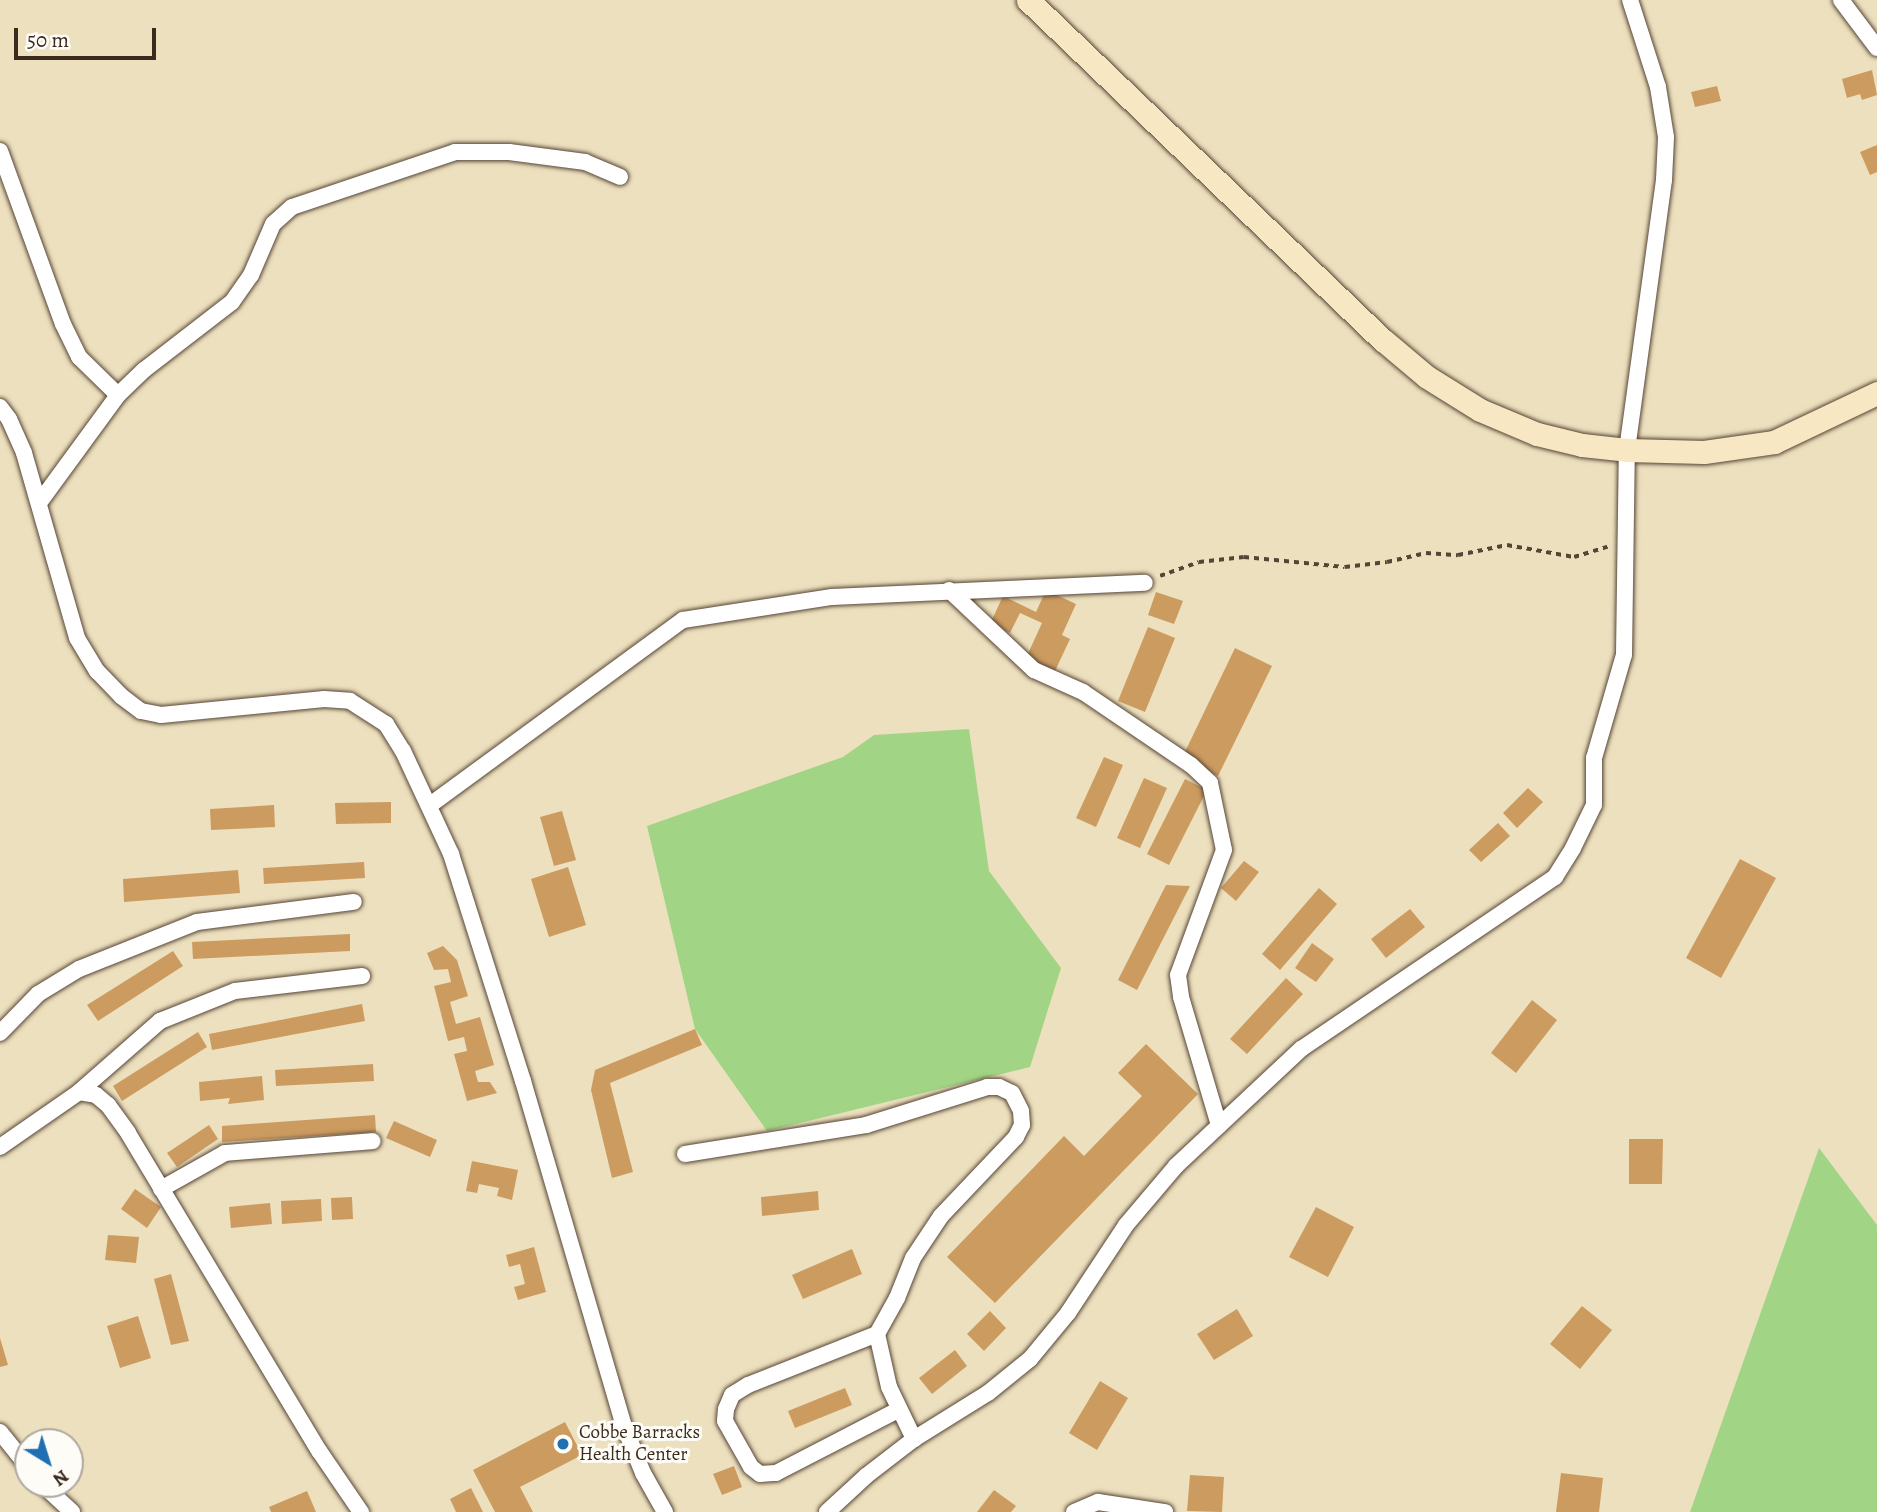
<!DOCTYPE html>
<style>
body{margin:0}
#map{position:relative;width:1877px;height:1512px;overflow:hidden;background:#ede0be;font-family:Alegreya,serif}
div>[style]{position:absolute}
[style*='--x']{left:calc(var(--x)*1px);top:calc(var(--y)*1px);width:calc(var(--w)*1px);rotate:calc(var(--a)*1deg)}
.green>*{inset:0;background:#a1d585}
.building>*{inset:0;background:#cc9b60}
.path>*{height:3.5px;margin-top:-1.75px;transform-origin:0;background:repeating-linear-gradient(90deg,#564536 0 5px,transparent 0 10px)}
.roads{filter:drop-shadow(0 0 2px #564536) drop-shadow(0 0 2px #564536)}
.minor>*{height:16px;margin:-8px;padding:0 8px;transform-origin:8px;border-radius:8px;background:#fff}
.secondary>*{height:23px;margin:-11.5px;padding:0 11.5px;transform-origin:11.5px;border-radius:11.5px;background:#f7e8c3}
.dots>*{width:19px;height:19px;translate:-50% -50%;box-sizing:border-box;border:4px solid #fdfcf7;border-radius:50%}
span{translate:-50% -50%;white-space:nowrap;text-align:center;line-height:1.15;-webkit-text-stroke:6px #fdfcf7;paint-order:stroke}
.poi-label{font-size:19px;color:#3b2a1e}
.left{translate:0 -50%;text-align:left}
.north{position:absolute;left:14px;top:1428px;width:70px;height:70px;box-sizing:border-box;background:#fdfcf7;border:2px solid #afa8a0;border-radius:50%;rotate:142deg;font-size:19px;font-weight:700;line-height:28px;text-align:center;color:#3b2a1e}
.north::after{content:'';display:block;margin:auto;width:24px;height:32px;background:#1f6fb2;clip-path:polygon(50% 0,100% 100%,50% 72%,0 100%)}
.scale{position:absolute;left:14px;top:28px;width:142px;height:32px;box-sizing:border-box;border:4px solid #3b2a1e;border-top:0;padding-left:9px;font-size:21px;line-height:24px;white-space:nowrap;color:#3b2a1e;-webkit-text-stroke:5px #fdfcf7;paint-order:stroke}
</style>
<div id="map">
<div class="green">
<div style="clip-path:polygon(969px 729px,989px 871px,1061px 968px,1030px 1067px,767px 1131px,695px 1029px,647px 826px,843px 757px,874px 735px)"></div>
<div style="clip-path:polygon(1819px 1148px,1877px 1225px,1877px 1512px,1690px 1512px)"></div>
</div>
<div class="building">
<div style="clip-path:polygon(1872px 70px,1877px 95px,1862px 100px,1860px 94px,1847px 98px,1842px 79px)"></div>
<div style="clip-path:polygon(1717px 86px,1721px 101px,1695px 107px,1691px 92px)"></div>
<div style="clip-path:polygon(1877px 145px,1877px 172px,1870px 175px,1860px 152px)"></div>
<div style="clip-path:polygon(1046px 590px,1076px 604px,1062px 635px,1070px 639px,1055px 671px,1026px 658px,1042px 623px,1020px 613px,1010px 633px,990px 624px,1003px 596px,1036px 612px)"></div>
<div style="clip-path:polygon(1156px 592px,1183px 601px,1174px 624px,1148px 615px)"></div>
<div style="clip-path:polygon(1148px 627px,1175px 638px,1145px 712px,1118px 701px)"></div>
<div style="clip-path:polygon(1235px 648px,1272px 666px,1218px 776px,1182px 758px)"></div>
<div style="clip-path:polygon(1104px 757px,1123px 765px,1096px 827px,1076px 818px)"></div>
<div style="clip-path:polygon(1144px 778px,1167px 788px,1140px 848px,1117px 838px)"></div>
<div style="clip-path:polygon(1185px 779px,1207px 790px,1169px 865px,1147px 854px)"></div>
<div style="clip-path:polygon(1528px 788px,1543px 802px,1517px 828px,1503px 813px)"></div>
<div style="clip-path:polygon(391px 802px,391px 823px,336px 824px,335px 803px)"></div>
<div style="clip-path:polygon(274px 805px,275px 827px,211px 830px,210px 809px)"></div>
<div style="clip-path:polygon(562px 811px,576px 860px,554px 866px,540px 817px)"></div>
<div style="clip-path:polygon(1498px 823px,1510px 836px,1481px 862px,1469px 850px)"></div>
<div style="clip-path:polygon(1740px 859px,1776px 878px,1721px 978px,1686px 958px)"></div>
<div style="clip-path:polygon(1244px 861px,1259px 872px,1236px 901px,1221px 888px)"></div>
<div style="clip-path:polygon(364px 862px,365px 878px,264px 884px,263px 868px)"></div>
<div style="clip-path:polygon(568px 867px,586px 925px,549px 937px,531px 879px)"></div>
<div style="clip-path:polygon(238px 870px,240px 893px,124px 902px,123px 879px)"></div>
<div style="clip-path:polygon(1166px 885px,1190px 886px,1137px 990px,1118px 980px)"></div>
<div style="clip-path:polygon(1319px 888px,1337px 904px,1280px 970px,1262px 954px)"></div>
<div style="clip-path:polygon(1410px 909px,1425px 927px,1386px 958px,1371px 939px)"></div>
<div style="clip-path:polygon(350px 934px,350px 951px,193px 959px,192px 942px)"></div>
<div style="clip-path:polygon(1312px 943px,1334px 959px,1316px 982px,1295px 968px)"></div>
<div style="clip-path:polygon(443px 946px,457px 960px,468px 996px,450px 1002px,456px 1024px,480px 1017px,494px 1065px,475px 1071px,478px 1082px,490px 1082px,497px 1093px,467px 1101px,454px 1054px,467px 1051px,464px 1037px,448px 1041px,434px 986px,451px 982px,448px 969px,434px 970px,427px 953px)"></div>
<div style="clip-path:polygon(173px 951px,183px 966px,98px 1021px,87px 1005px)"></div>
<div style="clip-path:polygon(1286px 978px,1303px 994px,1247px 1054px,1230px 1039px)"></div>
<div style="clip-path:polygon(1532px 1000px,1557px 1020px,1516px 1073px,1491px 1053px)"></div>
<div style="clip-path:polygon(362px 1004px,365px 1021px,212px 1050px,209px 1034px)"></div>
<div style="clip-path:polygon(695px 1029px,702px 1045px,610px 1083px,633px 1172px,612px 1178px,591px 1090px,595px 1070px)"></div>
<div style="clip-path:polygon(198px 1032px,207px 1047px,122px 1101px,113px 1086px)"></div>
<div style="clip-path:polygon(1146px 1044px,1198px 1094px,995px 1303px,947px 1257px,1064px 1136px,1084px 1156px,1142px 1096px,1118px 1073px)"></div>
<div style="clip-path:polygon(373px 1064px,374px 1081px,276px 1086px,275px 1070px)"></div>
<div style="clip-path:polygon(262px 1076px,264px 1100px,228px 1104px,230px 1098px,200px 1101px,199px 1082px)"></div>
<div style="clip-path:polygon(375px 1115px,376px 1132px,222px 1142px,222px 1126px)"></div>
<div style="clip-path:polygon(394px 1121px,437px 1140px,430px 1157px,386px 1138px)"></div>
<div style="clip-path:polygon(209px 1125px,218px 1139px,177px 1167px,167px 1153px)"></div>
<div style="clip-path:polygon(1629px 1139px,1663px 1139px,1662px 1184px,1629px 1184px)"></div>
<div style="clip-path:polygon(472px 1161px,518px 1170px,512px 1200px,497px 1196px,499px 1188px,479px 1184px,477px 1193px,466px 1191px)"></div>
<div style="clip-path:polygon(135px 1189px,161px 1207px,147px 1228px,121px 1209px)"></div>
<div style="clip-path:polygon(818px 1191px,819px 1210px,762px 1216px,761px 1197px)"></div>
<div style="clip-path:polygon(352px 1197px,353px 1219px,332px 1220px,331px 1198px)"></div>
<div style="clip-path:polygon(321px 1199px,322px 1221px,282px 1224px,281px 1201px)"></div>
<div style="clip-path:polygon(270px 1203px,272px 1224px,231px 1228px,229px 1207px)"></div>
<div style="clip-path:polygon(1316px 1207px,1354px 1227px,1328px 1277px,1289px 1257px)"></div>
<div style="clip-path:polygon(108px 1235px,139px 1237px,136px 1263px,105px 1260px)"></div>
<div style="clip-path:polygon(534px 1247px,546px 1292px,518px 1300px,514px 1287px,525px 1284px,520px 1264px,509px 1267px,506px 1255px)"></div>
<div style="clip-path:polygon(852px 1249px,862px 1274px,803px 1299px,792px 1275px)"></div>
<div style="clip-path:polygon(171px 1274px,189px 1341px,171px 1345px,154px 1279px)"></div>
<div style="clip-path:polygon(1582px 1306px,1612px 1330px,1580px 1369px,1550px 1344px)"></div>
<div style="clip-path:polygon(1237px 1309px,1253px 1336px,1214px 1360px,1197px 1334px)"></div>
<div style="clip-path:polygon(990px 1311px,1006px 1328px,984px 1351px,967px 1334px)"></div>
<div style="clip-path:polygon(138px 1316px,151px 1358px,120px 1368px,107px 1326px)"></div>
<div style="clip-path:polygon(0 1338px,8px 1365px,0 1367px)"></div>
<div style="clip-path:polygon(955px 1350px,967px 1366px,932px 1394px,919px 1378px)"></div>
<div style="clip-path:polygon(1100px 1381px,1128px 1398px,1097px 1450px,1069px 1433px)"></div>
<div style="clip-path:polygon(845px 1388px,852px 1405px,795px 1428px,788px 1411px)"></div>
<div style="clip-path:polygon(565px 1422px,582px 1455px,520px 1487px,533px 1512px,495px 1512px,473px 1470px)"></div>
<div style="clip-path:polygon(734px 1466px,742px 1487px,722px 1495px,713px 1474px)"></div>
<div style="clip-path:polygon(1561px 1473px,1603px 1478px,1599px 1512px,1556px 1512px)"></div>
<div style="clip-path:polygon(1190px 1475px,1224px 1477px,1222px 1512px,1187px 1511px)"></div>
<div style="clip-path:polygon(471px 1488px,483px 1512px,456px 1512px,450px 1499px)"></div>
<div style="clip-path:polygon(994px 1490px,1016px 1506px,1011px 1512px,977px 1512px)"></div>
<div style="clip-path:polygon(307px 1491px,316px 1512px,271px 1512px,269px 1507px)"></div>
</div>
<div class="path">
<div style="--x:1160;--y:576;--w:41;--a:-19.7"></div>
<div style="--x:1199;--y:562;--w:45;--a:-6.3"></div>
<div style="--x:1244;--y:557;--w:101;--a:5.7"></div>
<div style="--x:1345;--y:567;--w:42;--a:-6.8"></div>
<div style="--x:1387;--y:562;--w:40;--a:-13"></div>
<div style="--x:1426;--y:553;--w:32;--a:4"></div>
<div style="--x:1458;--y:555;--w:50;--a:-11.5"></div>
<div style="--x:1507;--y:545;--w:68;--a:10.2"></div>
<div style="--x:1574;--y:557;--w:37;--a:-17"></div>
</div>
<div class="roads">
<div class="minor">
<div style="--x:1841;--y:0;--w:60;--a:53.1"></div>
<div style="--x:0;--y:151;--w:184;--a:70"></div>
<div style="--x:63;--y:324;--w:37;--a:64"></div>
<div style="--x:79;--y:357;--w:54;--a:44.3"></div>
<div style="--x:0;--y:407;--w:15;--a:53"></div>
<div style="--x:9;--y:419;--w:37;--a:66"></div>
<div style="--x:24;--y:453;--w:192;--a:74"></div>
<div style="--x:77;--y:638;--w:39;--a:59"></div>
<div style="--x:97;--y:671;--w:35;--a:46"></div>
<div style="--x:121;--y:696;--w:25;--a:37"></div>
<div style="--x:141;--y:711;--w:20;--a:11"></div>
<div style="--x:161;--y:715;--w:164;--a:-5.6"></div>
<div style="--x:324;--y:699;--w:26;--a:4"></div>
<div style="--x:350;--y:701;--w:43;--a:32.6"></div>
<div style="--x:386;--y:724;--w:32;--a:58"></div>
<div style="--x:403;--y:751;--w:114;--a:65"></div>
<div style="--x:451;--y:854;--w:238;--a:72.4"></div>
<div style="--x:523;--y:1081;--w:359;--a:73.7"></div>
<div style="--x:624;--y:1426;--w:51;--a:68"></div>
<div style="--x:643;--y:1473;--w:45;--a:60.6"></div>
<div style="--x:39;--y:503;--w:134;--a:-53.8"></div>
<div style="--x:118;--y:395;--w:36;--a:-44"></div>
<div style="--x:144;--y:370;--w:111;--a:-37.7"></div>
<div style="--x:232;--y:302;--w:33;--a:-55"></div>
<div style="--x:251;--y:275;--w:56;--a:-66.7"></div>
<div style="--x:273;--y:224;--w:25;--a:-42"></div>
<div style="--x:292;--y:207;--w:172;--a:-18.6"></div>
<div style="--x:455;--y:152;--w:54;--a:0"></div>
<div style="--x:509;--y:152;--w:77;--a:7.5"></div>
<div style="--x:585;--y:162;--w:38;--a:23"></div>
<div style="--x:949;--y:590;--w:117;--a:43.3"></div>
<div style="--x:1034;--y:670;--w:54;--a:24.2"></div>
<div style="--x:1083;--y:692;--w:130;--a:34.1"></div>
<div style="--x:1191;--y:765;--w:26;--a:43"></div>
<div style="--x:1210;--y:783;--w:68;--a:78.2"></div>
<div style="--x:1224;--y:850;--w:133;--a:110.2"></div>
<div style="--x:1178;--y:975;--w:22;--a:82"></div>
<div style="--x:1181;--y:997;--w:134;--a:73.5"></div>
<div style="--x:430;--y:805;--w:313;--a:-36.2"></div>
<div style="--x:683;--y:620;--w:151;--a:-8.8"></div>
<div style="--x:832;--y:597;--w:313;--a:-2.6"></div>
<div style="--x:0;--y:1033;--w:54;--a:-45.7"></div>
<div style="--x:38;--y:994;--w:48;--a:-31.4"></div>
<div style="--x:79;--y:969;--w:127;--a:-21.7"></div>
<div style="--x:197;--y:922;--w:158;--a:-7.3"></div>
<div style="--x:79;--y:1092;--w:108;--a:-41.2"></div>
<div style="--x:160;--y:1021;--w:81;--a:-21.8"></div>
<div style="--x:235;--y:991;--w:128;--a:-6.7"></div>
<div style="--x:0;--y:1147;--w:96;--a:-34.8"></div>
<div style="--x:79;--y:1092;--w:17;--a:10"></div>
<div style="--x:96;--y:1095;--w:16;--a:40"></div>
<div style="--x:108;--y:1105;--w:34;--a:54"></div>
<div style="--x:128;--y:1133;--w:372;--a:59"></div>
<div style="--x:320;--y:1452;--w:73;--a:55.7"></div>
<div style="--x:685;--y:1154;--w:183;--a:-9.1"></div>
<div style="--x:866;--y:1125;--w:127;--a:-17.4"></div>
<div style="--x:987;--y:1087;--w:12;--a:0"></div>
<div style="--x:999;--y:1087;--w:14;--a:25"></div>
<div style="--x:1012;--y:1093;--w:20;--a:63"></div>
<div style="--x:1021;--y:1111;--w:14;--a:86"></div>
<div style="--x:1022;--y:1125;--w:13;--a:117"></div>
<div style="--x:1016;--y:1137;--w:109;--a:133.5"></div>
<div style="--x:941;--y:1216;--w:50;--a:123.7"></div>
<div style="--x:913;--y:1258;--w:43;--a:111.8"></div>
<div style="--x:897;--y:1298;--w:41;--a:119.1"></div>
<div style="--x:877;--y:1334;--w:54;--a:77.2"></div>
<div style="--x:889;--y:1387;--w:58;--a:64.3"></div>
<div style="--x:161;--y:1189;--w:73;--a:-29.4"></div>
<div style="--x:225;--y:1153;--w:148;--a:-4.6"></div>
<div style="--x:877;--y:1334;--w:139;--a:158.4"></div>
<div style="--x:748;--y:1385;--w:19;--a:148"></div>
<div style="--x:732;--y:1395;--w:15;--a:113"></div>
<div style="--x:726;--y:1409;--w:12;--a:95"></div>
<div style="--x:725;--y:1421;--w:53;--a:60.5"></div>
<div style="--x:751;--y:1467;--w:11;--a:38"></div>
<div style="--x:760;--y:1474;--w:16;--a:-4"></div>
<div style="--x:776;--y:1473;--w:137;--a:-27.3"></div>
<div style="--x:0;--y:1432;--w:45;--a:51.3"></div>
<div style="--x:42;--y:1484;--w:41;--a:43"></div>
<div style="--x:827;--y:1512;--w:53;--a:-42.7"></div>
<div style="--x:866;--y:1476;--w:61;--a:-37.6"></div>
<div style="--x:914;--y:1439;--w:87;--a:-31.9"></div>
<div style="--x:988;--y:1393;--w:54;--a:-39"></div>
<div style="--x:1030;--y:1359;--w:60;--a:-50.4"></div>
<div style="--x:1068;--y:1313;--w:105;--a:-56.6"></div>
<div style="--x:1126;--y:1225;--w:77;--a:-49.7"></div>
<div style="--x:1176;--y:1166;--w:171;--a:-43.1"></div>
<div style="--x:1301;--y:1049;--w:307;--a:-34.1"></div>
<div style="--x:1555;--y:877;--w:34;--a:-58"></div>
<div style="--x:1573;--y:848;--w:48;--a:-64"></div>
<div style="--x:1594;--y:805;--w:47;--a:-90"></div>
<div style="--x:1594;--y:758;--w:107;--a:-73.8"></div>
<div style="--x:1624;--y:655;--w:205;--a:-89.2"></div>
<div style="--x:1627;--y:450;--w:273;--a:-82.2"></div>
<div style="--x:1664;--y:180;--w:43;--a:-87.3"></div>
<div style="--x:1666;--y:137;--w:51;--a:-99.1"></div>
<div style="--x:1658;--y:87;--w:91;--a:-107.8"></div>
<div style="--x:1074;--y:1512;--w:26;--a:-23"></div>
<div style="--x:1098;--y:1502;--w:68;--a:8.5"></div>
</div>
<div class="secondary">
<div style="--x:1028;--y:0;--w:492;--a:43.8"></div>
<div style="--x:1383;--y:340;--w:57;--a:40.1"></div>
<div style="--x:1427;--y:377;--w:62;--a:31.9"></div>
<div style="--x:1480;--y:410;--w:62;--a:22.8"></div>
<div style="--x:1537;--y:434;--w:46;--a:13.7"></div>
<div style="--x:1582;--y:445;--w:45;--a:6.3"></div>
<div style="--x:1627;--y:450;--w:77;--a:1.5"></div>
<div style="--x:1704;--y:452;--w:71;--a:-8.1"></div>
<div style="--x:1774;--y:442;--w:114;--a:-25.4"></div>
</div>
</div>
<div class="dots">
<div style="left:563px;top:1444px;background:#1f6fb2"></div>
</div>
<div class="poi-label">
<span class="left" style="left:579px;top:1444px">Cobbe Barracks<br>Health Center</span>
</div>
<div class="north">N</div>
<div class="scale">50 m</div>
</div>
